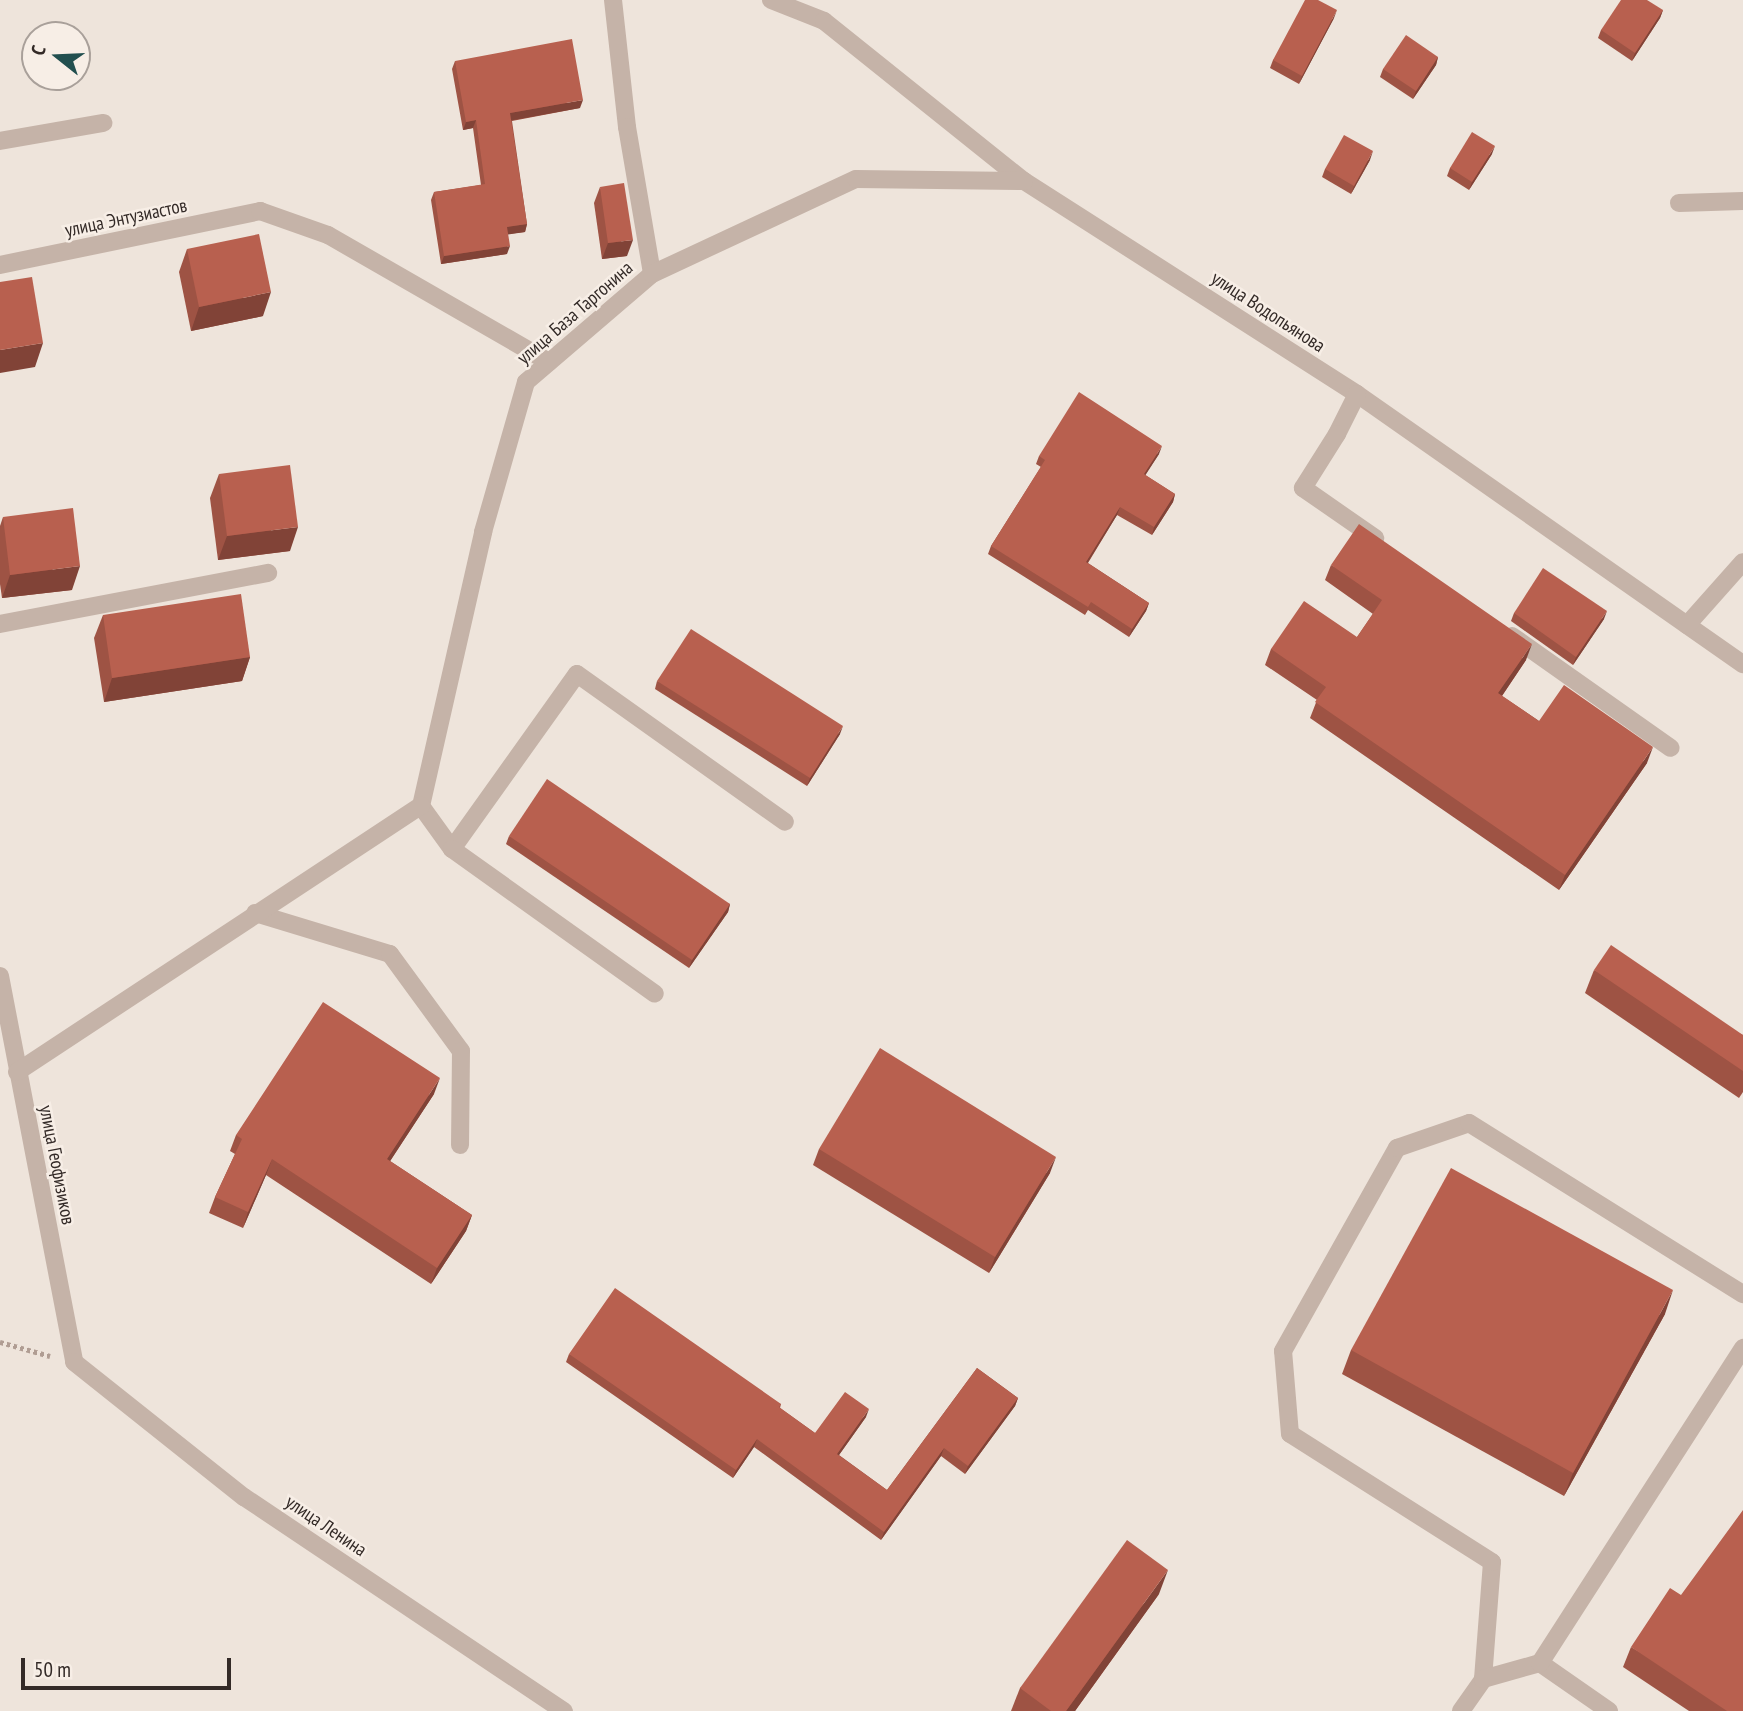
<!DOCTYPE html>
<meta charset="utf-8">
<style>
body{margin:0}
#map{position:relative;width:1743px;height:1711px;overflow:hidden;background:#eee4db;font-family:"PT Sans Narrow",sans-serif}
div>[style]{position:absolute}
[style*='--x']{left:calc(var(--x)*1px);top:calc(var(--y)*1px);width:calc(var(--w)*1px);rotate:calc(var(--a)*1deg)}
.path>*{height:4.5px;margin-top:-2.25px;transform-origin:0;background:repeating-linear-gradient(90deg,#b09d93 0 3.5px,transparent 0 7px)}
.minor>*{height:18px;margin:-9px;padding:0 9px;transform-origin:9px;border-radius:9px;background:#c5b3a8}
.wall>*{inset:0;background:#9e5344}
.shaded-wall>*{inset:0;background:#814337}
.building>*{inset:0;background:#b8604f}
span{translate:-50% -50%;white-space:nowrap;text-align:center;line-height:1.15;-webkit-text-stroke:5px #f7eee6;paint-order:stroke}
.street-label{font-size:19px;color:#332a27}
.north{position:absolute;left:21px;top:21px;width:70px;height:70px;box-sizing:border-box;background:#f7eee6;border:2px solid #a9a09a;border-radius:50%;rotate:288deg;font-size:19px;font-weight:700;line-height:28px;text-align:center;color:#332a27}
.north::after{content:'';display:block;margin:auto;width:24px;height:32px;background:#224f4f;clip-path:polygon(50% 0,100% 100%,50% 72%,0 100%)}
.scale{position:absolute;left:21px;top:1658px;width:210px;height:32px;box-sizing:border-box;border:4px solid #332a27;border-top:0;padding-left:9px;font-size:21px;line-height:24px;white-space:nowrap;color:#332a27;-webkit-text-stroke:5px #f7eee6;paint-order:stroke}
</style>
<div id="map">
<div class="path">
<div style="--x:0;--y:1342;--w:52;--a:15.6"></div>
</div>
<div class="minor">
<div style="--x:613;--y:0;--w:128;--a:83.7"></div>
<div style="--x:627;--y:127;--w:149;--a:80.3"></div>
<div style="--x:771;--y:0;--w:57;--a:21.6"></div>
<div style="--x:824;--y:21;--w:256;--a:38.7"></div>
<div style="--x:1024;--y:181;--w:395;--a:32.6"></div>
<div style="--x:1357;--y:394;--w:471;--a:35"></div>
<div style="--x:0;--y:141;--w:105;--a:-9.9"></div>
<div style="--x:1679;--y:203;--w:64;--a:-1.8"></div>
<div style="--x:0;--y:265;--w:266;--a:-11.7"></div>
<div style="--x:260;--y:211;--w:72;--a:19.4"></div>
<div style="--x:328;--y:235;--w:255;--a:29.9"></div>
<div style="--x:1357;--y:394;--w:45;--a:116.6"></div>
<div style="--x:1337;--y:434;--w:64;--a:122.2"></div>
<div style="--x:1303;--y:488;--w:88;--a:34.8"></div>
<div style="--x:0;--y:624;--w:273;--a:-10.8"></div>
<div style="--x:1687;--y:625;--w:84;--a:-48.4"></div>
<div style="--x:1512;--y:636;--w:194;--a:35.2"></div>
<div style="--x:421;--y:806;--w:281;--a:-77.2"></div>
<div style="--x:483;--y:532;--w:156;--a:-74"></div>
<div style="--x:526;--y:382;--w:166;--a:-40.6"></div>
<div style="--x:652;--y:274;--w:225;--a:-25"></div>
<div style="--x:856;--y:179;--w:168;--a:0.7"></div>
<div style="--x:421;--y:806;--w:53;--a:54.2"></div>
<div style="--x:452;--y:849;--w:215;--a:-54.5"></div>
<div style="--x:577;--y:674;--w:255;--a:35.4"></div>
<div style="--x:452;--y:849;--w:249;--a:35.5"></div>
<div style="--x:255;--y:913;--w:141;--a:16.9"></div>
<div style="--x:390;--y:954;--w:120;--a:53.8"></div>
<div style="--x:461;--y:1051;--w:94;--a:90.6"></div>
<div style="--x:0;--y:976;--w:393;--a:79.1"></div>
<div style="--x:74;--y:1362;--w:217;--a:38.5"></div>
<div style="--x:244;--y:1497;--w:385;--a:33.8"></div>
<div style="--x:17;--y:1072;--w:484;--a:-33.4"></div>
<div style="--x:1540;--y:1663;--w:84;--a:34.8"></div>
<div style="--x:1483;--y:1679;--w:117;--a:-85.6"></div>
<div style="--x:1492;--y:1562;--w:239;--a:-147.6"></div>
<div style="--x:1290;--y:1434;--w:83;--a:-94.8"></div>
<div style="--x:1283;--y:1351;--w:233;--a:-60.7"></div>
<div style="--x:1397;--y:1148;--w:76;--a:-19.1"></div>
<div style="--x:1469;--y:1123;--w:323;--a:32"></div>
<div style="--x:1461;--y:1711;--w:39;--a:-55"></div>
<div style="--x:1483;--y:1679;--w:59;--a:-15.7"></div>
<div style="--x:1540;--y:1663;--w:375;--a:-57.2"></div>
</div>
<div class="wall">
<div style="clip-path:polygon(1663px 10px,1660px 18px,1632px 61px,1598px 38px,1601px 30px)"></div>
<div style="clip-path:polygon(1334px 18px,1299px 84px,1270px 68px,1273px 60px)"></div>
<div style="clip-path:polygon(1438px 57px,1436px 65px,1413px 99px,1380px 77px,1383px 69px)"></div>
<div style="clip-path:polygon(455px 61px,580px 108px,512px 121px,527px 224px,525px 232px,508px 234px,507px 254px,441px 264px,431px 200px,434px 192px,481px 185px,473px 128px,463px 130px,452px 69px)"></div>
<div style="clip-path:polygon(1492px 154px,1469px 190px,1447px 176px,1450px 168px)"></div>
<div style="clip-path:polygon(1370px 160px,1351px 194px,1322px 177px,1325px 169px)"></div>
<div style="clip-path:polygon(600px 187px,627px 256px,602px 259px,594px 203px)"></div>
<div style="clip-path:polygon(187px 249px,263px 316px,191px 331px,179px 272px)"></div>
<div style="clip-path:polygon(1159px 454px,1145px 475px,1175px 494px,1173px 502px,1152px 535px,1117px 515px,1088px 563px,1149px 603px,1146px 611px,1129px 637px,1088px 610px,1085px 615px,988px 554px,991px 546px,1041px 467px,1036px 464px,1039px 456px)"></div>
<div style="clip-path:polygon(219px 474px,290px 551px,218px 560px,210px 498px)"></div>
<div style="clip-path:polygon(3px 517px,72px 590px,2px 598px,0 584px,0 526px)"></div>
<div style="clip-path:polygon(1331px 565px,1526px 660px,1502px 696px,1539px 721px,1647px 763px,1559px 890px,1310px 718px,1317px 700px,1265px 665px,1271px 649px,1357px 637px,1373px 614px,1325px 580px)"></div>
<div style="clip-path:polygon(1514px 613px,1604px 619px,1573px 665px,1511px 621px)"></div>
<div style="clip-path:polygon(103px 615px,250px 657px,242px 681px,104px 702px,94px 638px)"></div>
<div style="clip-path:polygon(657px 681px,840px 734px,807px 786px,655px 689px)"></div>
<div style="clip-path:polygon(509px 836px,730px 904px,728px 912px,689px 968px,506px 844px)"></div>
<div style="clip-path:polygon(1594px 970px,1743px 1035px,1743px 1092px,1739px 1098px,1585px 993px)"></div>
<div style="clip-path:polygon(434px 1094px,390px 1161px,472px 1215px,466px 1231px,431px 1284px,266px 1175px,243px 1228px,209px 1213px,215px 1197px,235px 1154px,230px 1151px,236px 1135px)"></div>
<div style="clip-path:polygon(819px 1149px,1050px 1173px,989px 1273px,813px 1165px)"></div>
<div style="clip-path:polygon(1665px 1314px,1564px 1496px,1342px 1374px,1351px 1350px)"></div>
<div style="clip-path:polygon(569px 1354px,781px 1404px,780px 1408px,815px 1433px,866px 1417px,839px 1455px,887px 1490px,977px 1368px,1018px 1398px,1015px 1406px,965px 1474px,941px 1456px,881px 1540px,754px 1447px,733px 1478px,566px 1362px)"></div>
<div style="clip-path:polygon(1159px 1594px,1075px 1711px,1011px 1711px,1020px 1688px)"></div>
<div style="clip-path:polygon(1631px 1647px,1743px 1711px,1689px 1711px,1623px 1667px)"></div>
</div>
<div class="shaded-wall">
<div style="clip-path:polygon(1337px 10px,1334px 18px,1299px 84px,1302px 76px)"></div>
<div style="clip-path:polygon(1663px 10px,1660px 18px,1632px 61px,1635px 53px)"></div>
<div style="clip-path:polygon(1438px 57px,1436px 65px,1413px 99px,1416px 91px)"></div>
<div style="clip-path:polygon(583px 100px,580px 108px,508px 121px,510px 113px)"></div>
<div style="clip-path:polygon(476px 120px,473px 128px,463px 130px,466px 122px)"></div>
<div style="clip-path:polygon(1495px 146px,1492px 154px,1469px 190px,1472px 182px)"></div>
<div style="clip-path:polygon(1373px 151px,1370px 160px,1351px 194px,1354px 186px)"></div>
<div style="clip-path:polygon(527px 224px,525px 232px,504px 235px,507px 227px)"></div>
<div style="clip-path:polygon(633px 240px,627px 256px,602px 259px,608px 243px)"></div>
<div style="clip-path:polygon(510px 246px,507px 254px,441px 264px,444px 256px)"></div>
<div style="clip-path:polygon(271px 292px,263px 316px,191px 331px,199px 307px)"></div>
<div style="clip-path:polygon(43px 343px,35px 367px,0 373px,0 350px)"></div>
<div style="clip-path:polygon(1162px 446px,1159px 454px,1141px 482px,1144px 474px)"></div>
<div style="clip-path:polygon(1175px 494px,1173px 502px,1152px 535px,1154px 527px)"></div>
<div style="clip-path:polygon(1120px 507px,1117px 515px,1083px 570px,1086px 562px)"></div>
<div style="clip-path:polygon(298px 527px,290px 551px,218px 560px,227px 536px)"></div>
<div style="clip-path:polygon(80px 566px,72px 590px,2px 598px,10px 575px)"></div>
<div style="clip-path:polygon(1149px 603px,1146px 611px,1129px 637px,1132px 629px)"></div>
<div style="clip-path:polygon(1607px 611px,1604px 619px,1573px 665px,1576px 657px)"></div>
<div style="clip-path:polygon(1532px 644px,1526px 660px,1493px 709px,1498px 693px)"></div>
<div style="clip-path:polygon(250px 657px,242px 681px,104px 702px,112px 678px)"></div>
<div style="clip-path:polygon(843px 726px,840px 734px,807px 786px,810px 778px)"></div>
<div style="clip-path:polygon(1653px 747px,1647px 763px,1559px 890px,1565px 875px)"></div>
<div style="clip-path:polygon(730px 904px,728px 912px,689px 968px,692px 960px)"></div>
<div style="clip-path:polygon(440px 1078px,434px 1094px,381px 1175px,387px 1159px)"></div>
<div style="clip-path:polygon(1056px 1157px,1050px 1173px,989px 1273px,995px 1257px)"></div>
<div style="clip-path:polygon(272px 1159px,266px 1175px,243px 1228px,248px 1212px)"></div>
<div style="clip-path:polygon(472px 1215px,466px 1231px,431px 1284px,437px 1268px)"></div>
<div style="clip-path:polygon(1673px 1290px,1665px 1314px,1564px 1496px,1573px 1473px)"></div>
<div style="clip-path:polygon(1018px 1398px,1015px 1406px,965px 1474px,968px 1466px)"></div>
<div style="clip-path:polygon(869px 1409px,866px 1417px,834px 1462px,837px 1454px)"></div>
<div style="clip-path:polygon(757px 1439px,754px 1447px,733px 1478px,736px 1470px)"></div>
<div style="clip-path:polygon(944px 1448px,941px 1456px,881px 1540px,884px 1532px)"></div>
<div style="clip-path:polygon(1168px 1570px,1159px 1594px,1075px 1711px,1066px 1711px)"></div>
</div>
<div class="building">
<div style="clip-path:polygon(1305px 0,1318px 0,1337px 10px,1302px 76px,1273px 60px)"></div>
<div style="clip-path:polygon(1621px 0,1647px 0,1663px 10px,1635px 53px,1601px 30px)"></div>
<div style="clip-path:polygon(1406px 35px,1438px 57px,1416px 91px,1383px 69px)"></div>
<div style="clip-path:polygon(572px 39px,583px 100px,510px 113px,527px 224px,507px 227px,510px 246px,444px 256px,434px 192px,485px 184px,476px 120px,466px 122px,455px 61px)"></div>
<div style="clip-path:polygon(1472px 132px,1495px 146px,1472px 182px,1450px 168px)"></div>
<div style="clip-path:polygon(1344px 135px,1373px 151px,1354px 186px,1325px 169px)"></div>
<div style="clip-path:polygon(624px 183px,633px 240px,608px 243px,600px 187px)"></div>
<div style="clip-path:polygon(259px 234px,271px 292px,199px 307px,187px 249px)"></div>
<div style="clip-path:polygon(32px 277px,43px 343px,0 350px,0 282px)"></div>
<div style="clip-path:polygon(1079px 392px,1162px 446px,1144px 474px,1175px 494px,1154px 527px,1120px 507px,1086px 562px,1149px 603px,1132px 629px,1091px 602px,1088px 607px,991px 546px,1045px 460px,1039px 456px)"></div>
<div style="clip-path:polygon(290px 465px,298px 527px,227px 536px,219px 474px)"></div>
<div style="clip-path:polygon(73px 508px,80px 566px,10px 575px,3px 517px)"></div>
<div style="clip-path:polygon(1359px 524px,1532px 644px,1498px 693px,1539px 721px,1564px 685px,1653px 747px,1565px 875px,1315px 702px,1326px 687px,1271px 649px,1304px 601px,1357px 637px,1382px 600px,1331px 565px)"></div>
<div style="clip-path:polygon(1543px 568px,1607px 611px,1576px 657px,1514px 613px)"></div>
<div style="clip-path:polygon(241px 594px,250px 657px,112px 678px,103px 615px)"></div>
<div style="clip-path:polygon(691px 629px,843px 726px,810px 778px,657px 681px)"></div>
<div style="clip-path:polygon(547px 779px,730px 904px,692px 960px,509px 836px)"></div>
<div style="clip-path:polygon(1611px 945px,1743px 1035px,1743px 1071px,1594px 970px)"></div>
<div style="clip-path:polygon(323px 1002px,440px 1078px,387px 1159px,472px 1215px,437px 1268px,272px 1159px,248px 1212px,215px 1197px,242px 1139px,236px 1135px)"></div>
<div style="clip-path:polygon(880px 1048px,1056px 1157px,995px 1257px,819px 1149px)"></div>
<div style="clip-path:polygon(1451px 1168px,1673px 1290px,1573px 1473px,1351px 1350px)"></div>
<div style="clip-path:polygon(615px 1288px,781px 1404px,779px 1407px,815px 1433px,845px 1392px,869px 1409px,837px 1454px,887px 1490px,977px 1368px,1018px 1398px,968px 1466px,944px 1448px,884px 1532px,757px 1439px,736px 1470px,569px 1354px)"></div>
<div style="clip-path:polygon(1743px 1510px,1743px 1711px,1727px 1711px,1631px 1647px,1670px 1588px,1681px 1595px)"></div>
<div style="clip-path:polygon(1127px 1540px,1168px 1570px,1066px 1711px,1051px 1711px,1020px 1688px)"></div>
</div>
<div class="street-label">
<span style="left:126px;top:218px;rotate:-12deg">улица Энтузиастов</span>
<span style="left:1268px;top:312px;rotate:33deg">улица Водопьянова</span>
<span style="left:575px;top:313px;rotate:-41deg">улица База Таргонина</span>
<span style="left:57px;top:1165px;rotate:79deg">улица Геофизиков</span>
<span style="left:326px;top:1526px;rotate:34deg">улица Ленина</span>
</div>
<div class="north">С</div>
<div class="scale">50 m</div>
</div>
